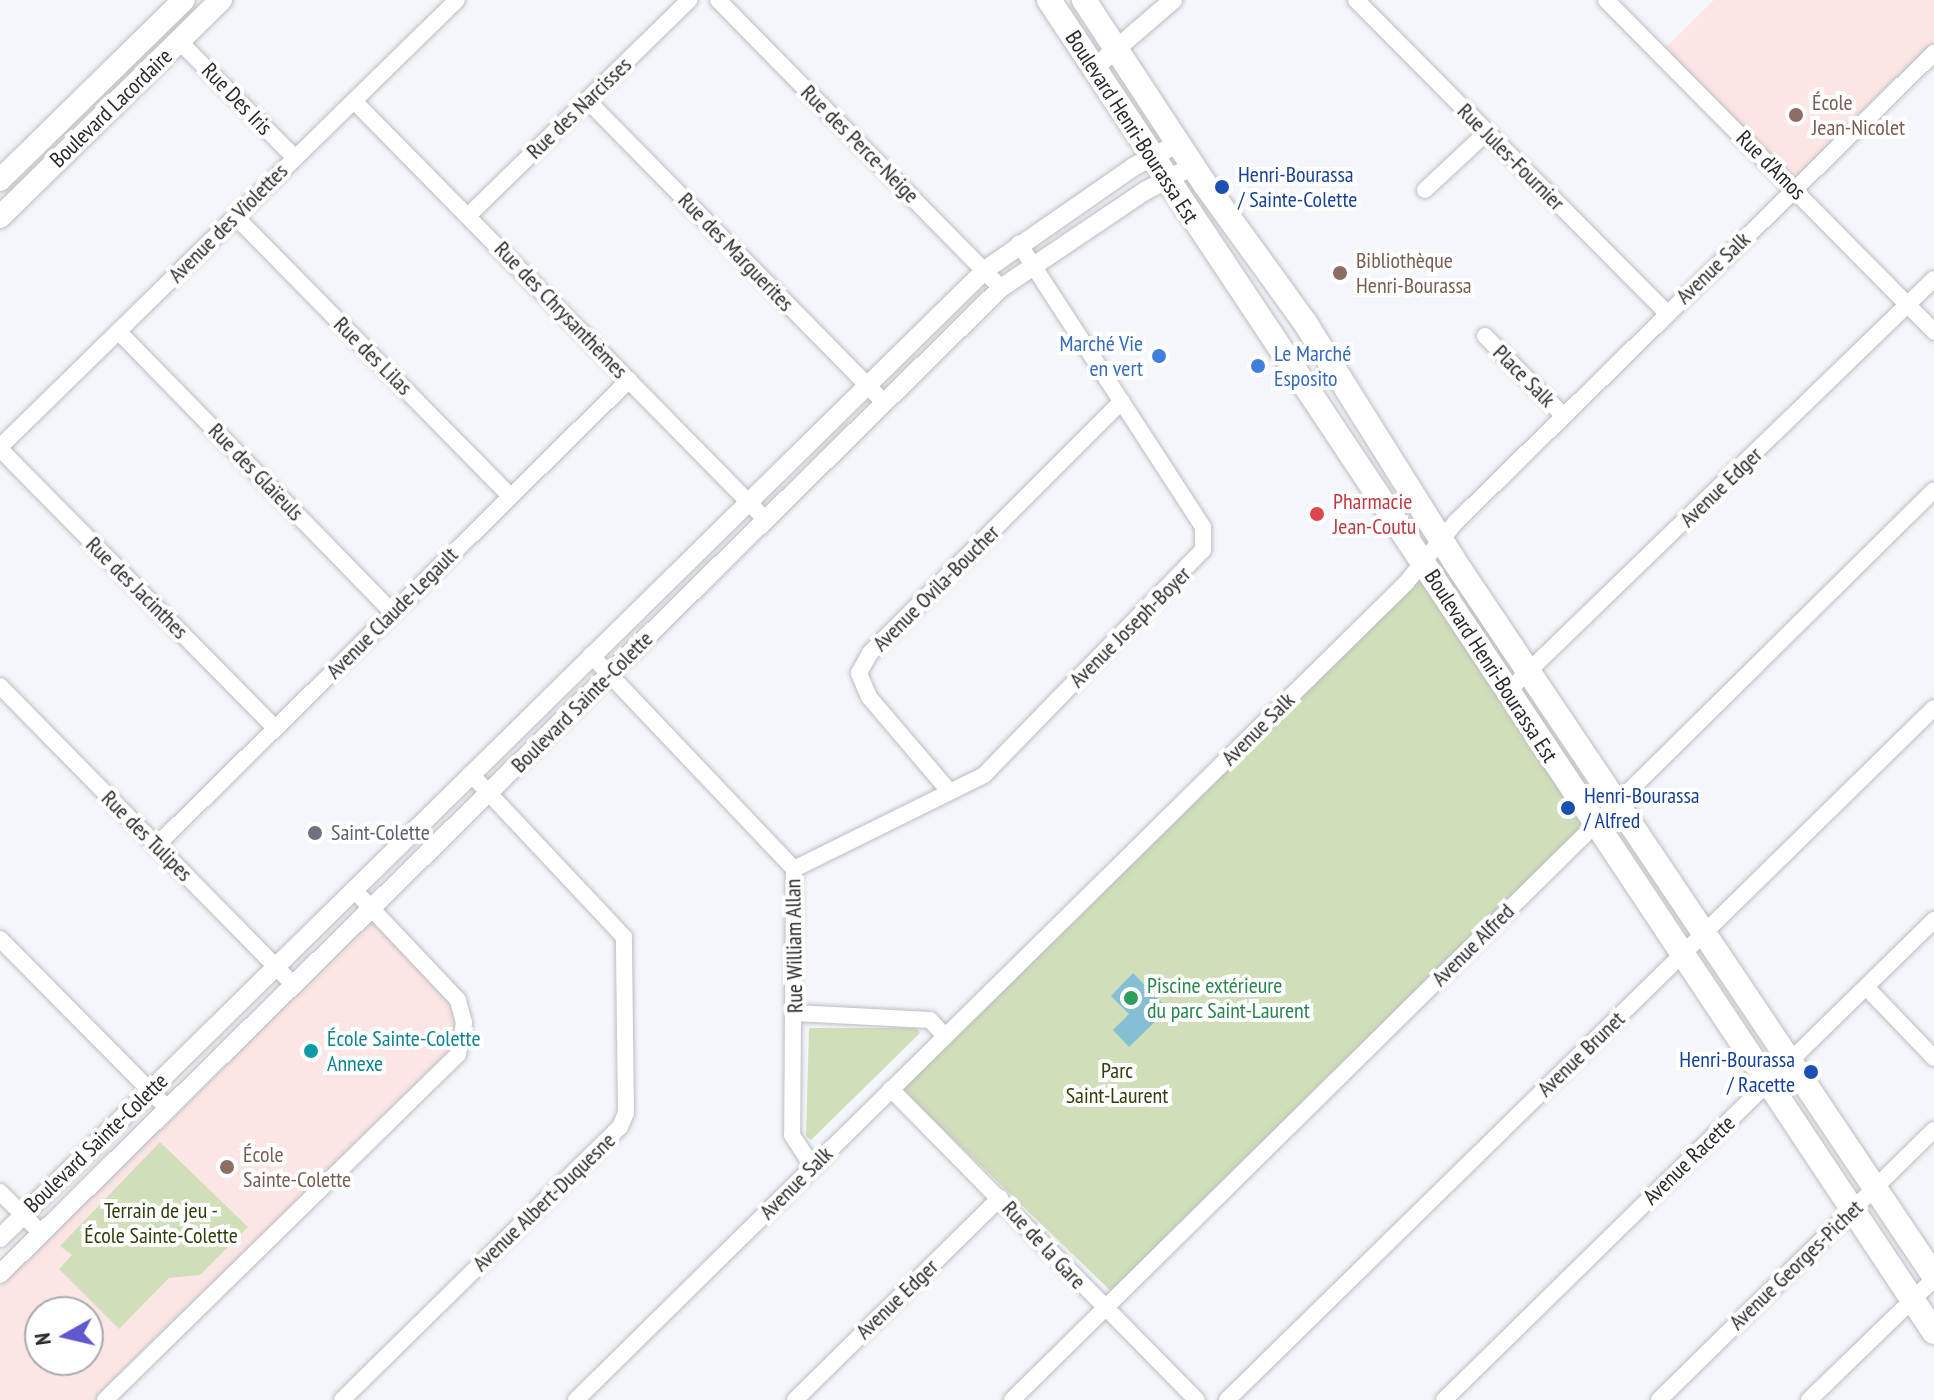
<!DOCTYPE html>
<meta charset="utf-8">
<style>
body{margin:0}
#map{position:relative;width:1934px;height:1400px;overflow:hidden;background:#f3f6fa;font-family:"PT Sans Narrow",sans-serif}
div>[style]{position:absolute}
[style*='--x']{left:calc(var(--x)*1px);top:calc(var(--y)*1px);width:calc(var(--w)*1px);rotate:calc(var(--a)*1deg)}
.education>*{inset:0;background:#fce6e5}
.green>*{inset:0;background:#d0dfb9}
.water>*{inset:0;background:#86bed3}
.roads{filter:drop-shadow(0 0 2px #bbbdc1) drop-shadow(0 0 2px #bbbdc1)}
.minor>*{height:16px;margin:-8px;padding:0 8px;transform-origin:8px;border-radius:8px;background:#fff}
.tertiary>*{height:18px;margin:-9px;padding:0 9px;transform-origin:9px;border-radius:9px;background:#fff}
.secondary>*{height:22px;margin:-11px;padding:0 11px;transform-origin:11px;border-radius:11px;background:#fff}
.primary>*{height:24px;margin:-12px;padding:0 12px;transform-origin:12px;border-radius:12px;background:#fff}
.dots>*{width:22px;height:22px;translate:-50% -50%;box-sizing:border-box;border:4px solid #fff;border-radius:50%}
span{translate:-50% -50%;white-space:nowrap;text-align:center;line-height:1.15;-webkit-text-stroke:8px #fff;paint-order:stroke}
.street-label{font-size:22px;color:#292a2b}
.education-label{font-size:22px;color:#785e54}
.left{translate:0 -50%;text-align:left}
.transit-label{font-size:22px;color:#164399}
.right{translate:-100% -50%;text-align:right}
.shop-label{font-size:22px;color:#366cbe}
.health-label{font-size:22px;color:#be3a42}
.worship-label{font-size:22px;color:#5b616d}
.leisure-label{font-size:22px;color:#27864d}
.culture-label{font-size:22px;color:#0d838f}
.park-label{font-size:22px;color:#2f3e0b}
.north{position:absolute;left:24px;top:1296px;width:80px;height:80px;box-sizing:border-box;background:#fff;border:2px solid #a9aaaa;border-radius:50%;rotate:262deg;font-size:22px;font-weight:700;line-height:32px;text-align:center;color:#292a2b}
.north::after{content:'';display:block;margin:auto;width:28px;height:36px;background:#6158d1;clip-path:polygon(50% 0,100% 100%,50% 72%,0 100%)}
</style>
<div id="map">
<div class="education">
<div style="clip-path:polygon(1714px 0,1934px 0,1934px 53px,1795px 189px,1660px 53px)"></div>
<div style="clip-path:polygon(evenodd,370px 909px,472px 1017px,455px 1058px,105px 1400px,0 1400px,0 1275px,370px 909px,40px 1312px,88px 1312px,88px 1360px,40px 1360px,40px 1312px)"></div>
</div>
<div class="green">
<div style="clip-path:polygon(1428px 569px,1595px 821px,1116px 1296px,897px 1085px)"></div>
<div style="clip-path:polygon(809px 1028px,916px 1028px,920px 1033px,811px 1140px,806px 1136px)"></div>
<div style="clip-path:polygon(160px 1142px,248px 1227px,200px 1275px,169px 1278px,119px 1329px,59px 1269px,72px 1255px,60px 1246px)"></div>
</div>
<div class="water">
<div style="clip-path:polygon(1133px 973px,1168px 1009px,1129px 1047px,1113px 1030px,1129px 1014px,1111px 996px)"></div>
</div>
<div class="roads">
<div class="minor">
<div style="--x:718;--y:0;--w:404;--a:45.5"></div>
<div style="--x:1356;--y:0;--w:440;--a:45.2"></div>
<div style="--x:1606;--y:0;--w:467;--a:45.3"></div>
<div style="--x:179;--y:41;--w:163;--a:45.2"></div>
<div style="--x:587;--y:100;--w:425;--a:45.5"></div>
<div style="--x:354;--y:101;--w:588;--a:45.48"></div>
<div style="--x:1425;--y:190;--w:83;--a:-43.1"></div>
<div style="--x:469;--y:215;--w:308;--a:-44.3"></div>
<div style="--x:235;--y:216;--w:392;--a:45.5"></div>
<div style="--x:119;--y:332;--w:392;--a:45.7"></div>
<div style="--x:1485;--y:336;--w:111;--a:45.4"></div>
<div style="--x:0;--y:447;--w:639;--a:-44.37"></div>
<div style="--x:0;--y:449;--w:390;--a:45.4"></div>
<div style="--x:591;--y:655;--w:295;--a:46.5"></div>
<div style="--x:794;--y:869;--w:266;--a:90.4"></div>
<div style="--x:792;--y:1135;--w:38;--a:57"></div>
<div style="--x:0;--y:686;--w:419;--a:45.5"></div>
<div style="--x:1506;--y:693;--w:595;--a:-44.05"></div>
<div style="--x:949;--y:791;--w:123;--a:-130.4"></div>
<div style="--x:869;--y:697;--w:26;--a:-113"></div>
<div style="--x:859;--y:673;--w:23;--a:-61"></div>
<div style="--x:870;--y:653;--w:356;--a:-45"></div>
<div style="--x:156;--y:846;--w:664;--a:-44.57"></div>
<div style="--x:794;--y:869;--w:212;--a:-26.3"></div>
<div style="--x:984;--y:775;--w:314;--a:-45.8"></div>
<div style="--x:1203;--y:550;--w:23;--a:-90"></div>
<div style="--x:1203;--y:527;--w:338;--a:-123"></div>
<div style="--x:0;--y:939;--w:239;--a:45.3"></div>
<div style="--x:1866;--y:987;--w:98;--a:46.2"></div>
<div style="--x:795;--y:1013;--w:135;--a:3"></div>
<div style="--x:930;--y:1020;--w:22;--a:47"></div>
<div style="--x:891;--y:1089;--w:436;--a:45.5"></div>
<div style="--x:0;--y:1192;--w:58;--a:45"></div>
<div style="--x:105;--y:1400;--w:494;--a:-44.4"></div>
<div style="--x:458;--y:1054;--w:32;--a:-79"></div>
<div style="--x:464;--y:1023;--w:24;--a:-105"></div>
<div style="--x:458;--y:1000;--w:151;--a:-133.4"></div>
<div style="--x:342;--y:1400;--w:390;--a:-44.5"></div>
<div style="--x:620;--y:1127;--w:15;--a:-67"></div>
<div style="--x:626;--y:1113;--w:176;--a:-90.7"></div>
<div style="--x:624;--y:937;--w:224;--a:-133.2"></div>
<div style="--x:576;--y:1400;--w:1165;--a:-44.55"></div>
<div style="--x:1406;--y:583;--w:79;--a:-50.7"></div>
<div style="--x:1456;--y:522;--w:670;--a:-44.46"></div>
<div style="--x:795;--y:1400;--w:288;--a:-44.6"></div>
<div style="--x:1012;--y:1400;--w:1295;--a:-44.62"></div>
<div style="--x:1227;--y:1400;--w:989;--a:-44.39"></div>
<div style="--x:1444;--y:1400;--w:686;--a:-44.41"></div>
<div style="--x:1659;--y:1400;--w:385;--a:-44.5"></div>
<div style="--x:1809;--y:1400;--w:174;--a:-44.1"></div>
</div>
<div class="tertiary">
<div style="--x:1093;--y:69;--w:106;--a:-40.8"></div>
<div style="--x:0;--y:1238;--w:1381;--a:-44.5"></div>
<div style="--x:985;--y:270;--w:180;--a:-34.8"></div>
<div style="--x:1133;--y:167;--w:52;--a:-27.6"></div>
<div style="--x:0;--y:1274;--w:1405;--a:-44.57"></div>
<div style="--x:1001;--y:288;--w:174;--a:-34"></div>
<div style="--x:1145;--y:191;--w:54;--a:-27.5"></div>
</div>
<div class="secondary">
<div style="--x:0;--y:180;--w:257;--a:-44.4"></div>
<div style="--x:0;--y:217;--w:310;--a:-44.5"></div>
</div>
<div class="primary">
<div style="--x:1049;--y:0;--w:1599;--a:56.4"></div>
<div style="--x:1084;--y:0;--w:219;--a:56.7"></div>
<div style="--x:1204;--y:183;--w:170;--a:54.1"></div>
<div style="--x:1304;--y:321;--w:284;--a:57.9"></div>
<div style="--x:1455;--y:562;--w:860;--a:56.14"></div>
</div>
</div>
<div class="dots">
<div style="left:1796px;top:115px;background:#8d6e63"></div>
<div style="left:1222px;top:187px;background:#1a4fb4"></div>
<div style="left:1340px;top:273px;background:#8d6e63"></div>
<div style="left:1159px;top:356px;background:#3f7fe0"></div>
<div style="left:1258px;top:366px;background:#3f7fe0"></div>
<div style="left:1317px;top:514px;background:#e0444e"></div>
<div style="left:1568px;top:808px;background:#1a4fb4"></div>
<div style="left:315px;top:833px;background:#6b7280"></div>
<div style="left:1131px;top:998px;background:#2e9e5b"></div>
<div style="left:311px;top:1051px;background:#0f9aa8"></div>
<div style="left:1811px;top:1072px;background:#1a4fb4"></div>
<div style="left:227px;top:1167px;background:#8d6e63"></div>
</div>
<div class="street-label">
<span style="left:237px;top:99px;rotate:46deg">Rue Des Iris</span>
<span style="left:111px;top:108px;rotate:-44deg">Boulevard Lacordaire</span>
<span style="left:579px;top:108px;rotate:-44deg">Rue des Narcisses</span>
<span style="left:1132px;top:127px;rotate:57deg">Boulevard Henri-Bourassa Est</span>
<span style="left:860px;top:144px;rotate:45deg">Rue des Perce-Neige</span>
<span style="left:1511px;top:157px;rotate:45deg">Rue Jules-Fournier</span>
<span style="left:1771px;top:165px;rotate:45deg">Rue d'Amos</span>
<span style="left:228px;top:223px;rotate:-45deg">Avenue des Violettes</span>
<span style="left:736px;top:252px;rotate:46deg">Rue des Marguerites</span>
<span style="left:1713px;top:268px;rotate:-44deg">Avenue Salk</span>
<span style="left:561px;top:310px;rotate:46deg">Rue des Chrysanthèmes</span>
<span style="left:373px;top:356px;rotate:45deg">Rue des Lilas</span>
<span style="left:1524px;top:376px;rotate:45deg">Place Salk</span>
<span style="left:256px;top:472px;rotate:46deg">Rue des Glaïeuls</span>
<span style="left:1721px;top:487px;rotate:-44deg">Avenue Edger</span>
<span style="left:137px;top:588px;rotate:45deg">Rue des Jacinthes</span>
<span style="left:936px;top:588px;rotate:-45deg">Avenue Ovila-Boucher</span>
<span style="left:392px;top:613px;rotate:-45deg">Avenue Claude-Legault</span>
<span style="left:1130px;top:627px;rotate:-45deg">Avenue Joseph-Boyer</span>
<span style="left:1491px;top:666px;rotate:57deg">Boulevard Henri-Bourassa Est</span>
<span style="left:582px;top:702px;rotate:-45deg">Boulevard Sainte-Colette</span>
<span style="left:1258px;top:729px;rotate:-45deg">Avenue Salk</span>
<span style="left:147px;top:836px;rotate:45deg">Rue des Tulipes</span>
<span style="left:1473px;top:945px;rotate:-45deg">Avenue Alfred</span>
<span style="left:794px;top:946px;rotate:-91deg">Rue William Allan</span>
<span style="left:1581px;top:1054px;rotate:-44deg">Avenue Brunet</span>
<span style="left:96px;top:1143px;rotate:-44deg">Boulevard Sainte-Colette</span>
<span style="left:1689px;top:1160px;rotate:-44deg">Avenue Racette</span>
<span style="left:796px;top:1183px;rotate:-45deg">Avenue Salk</span>
<span style="left:544px;top:1202px;rotate:-44deg">Avenue Albert-Duquesne</span>
<span style="left:1044px;top:1245px;rotate:47deg">Rue de la Gare</span>
<span style="left:1796px;top:1265px;rotate:-44deg">Avenue Georges-Pichet</span>
<span style="left:897px;top:1299px;rotate:-44deg">Avenue Edger</span>
</div>
<div class="education-label">
<span class="left" style="left:1812px;top:115px">École<br>Jean-Nicolet</span>
<span class="left" style="left:1356px;top:273px">Bibliothèque<br>Henri-Bourassa</span>
<span class="left" style="left:243px;top:1167px">École<br>Sainte-Colette</span>
</div>
<div class="transit-label">
<span class="left" style="left:1238px;top:187px">Henri-Bourassa<br>/ Sainte-Colette</span>
<span class="left" style="left:1584px;top:808px">Henri-Bourassa<br>/ Alfred</span>
<span class="right" style="left:1795px;top:1072px">Henri-Bourassa<br>/ Racette</span>
</div>
<div class="shop-label">
<span class="right" style="left:1143px;top:356px">Marché Vie<br>en vert</span>
<span class="left" style="left:1274px;top:366px">Le Marché<br>Esposito</span>
</div>
<div class="health-label">
<span class="left" style="left:1333px;top:514px">Pharmacie<br>Jean-Coutu</span>
</div>
<div class="worship-label">
<span class="left" style="left:331px;top:833px">Saint-Colette</span>
</div>
<div class="leisure-label">
<span class="left" style="left:1147px;top:998px">Piscine extérieure<br>du parc Saint-Laurent</span>
</div>
<div class="culture-label">
<span class="left" style="left:327px;top:1051px">École Sainte-Colette<br>Annexe</span>
</div>
<div class="park-label">
<span style="left:1117px;top:1083px">Parc<br>Saint-Laurent</span>
<span style="left:161px;top:1223px">Terrain de jeu -<br>École Sainte-Colette</span>
</div>
<div class="north">N</div>
</div>
